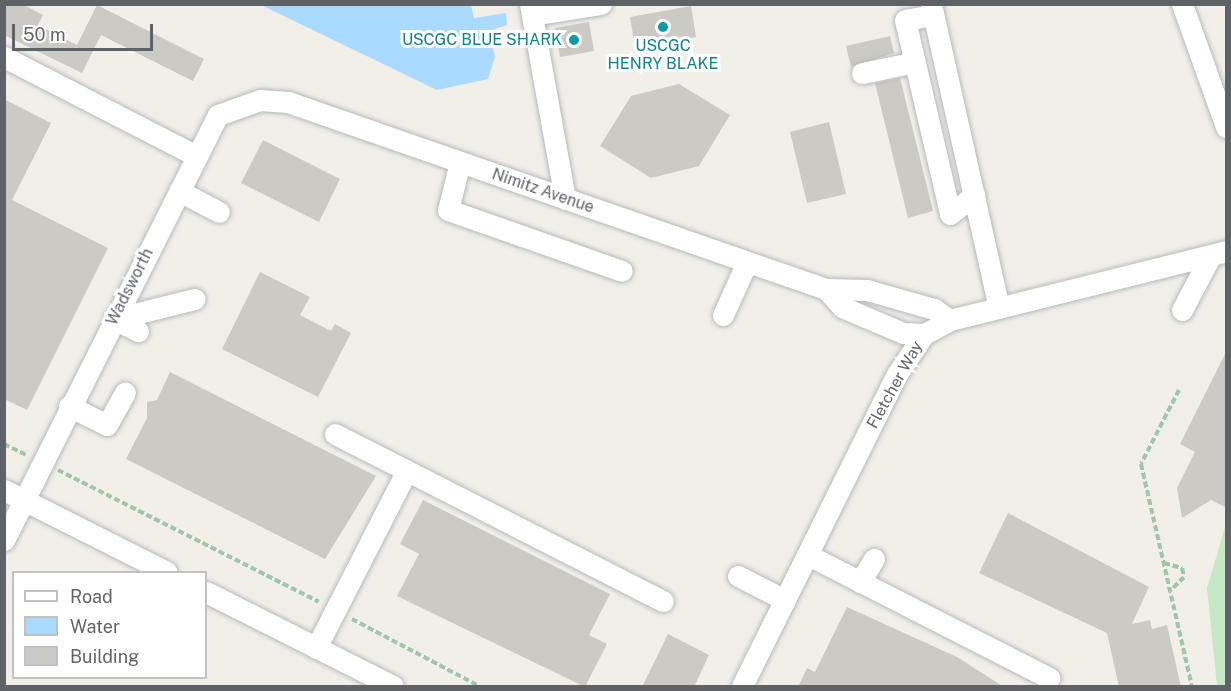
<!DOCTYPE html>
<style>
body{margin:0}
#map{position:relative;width:1231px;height:691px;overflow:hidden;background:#f1efe8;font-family:"Public Sans",sans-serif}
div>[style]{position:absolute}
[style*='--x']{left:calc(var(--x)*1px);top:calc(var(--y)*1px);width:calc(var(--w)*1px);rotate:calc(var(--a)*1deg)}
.green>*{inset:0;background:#c5e8c5}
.water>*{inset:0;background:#aadaff}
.building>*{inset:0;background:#cccac5}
.path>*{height:4px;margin-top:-2px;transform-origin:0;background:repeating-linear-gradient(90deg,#9cc7a9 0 6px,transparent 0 9px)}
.roads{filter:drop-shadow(0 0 2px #b5b8bc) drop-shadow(0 0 2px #b5b8bc)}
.minor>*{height:21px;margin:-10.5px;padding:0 10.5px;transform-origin:10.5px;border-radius:10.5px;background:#fff}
.dots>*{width:16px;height:16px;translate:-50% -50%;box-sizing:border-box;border:3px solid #fff;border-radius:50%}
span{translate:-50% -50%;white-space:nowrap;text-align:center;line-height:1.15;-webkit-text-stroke:6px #fff;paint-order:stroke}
.culture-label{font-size:16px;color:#0d838f}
.right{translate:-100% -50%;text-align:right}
.street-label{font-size:16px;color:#5f6368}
.frame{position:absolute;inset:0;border:6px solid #5f6368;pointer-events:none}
.legend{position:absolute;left:12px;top:571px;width:195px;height:108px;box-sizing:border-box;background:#fff;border:2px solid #bfc1c3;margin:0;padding:8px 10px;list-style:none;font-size:18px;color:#5f6368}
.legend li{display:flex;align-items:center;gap:12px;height:30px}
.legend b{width:30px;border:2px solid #bfc1c3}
.scale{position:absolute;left:12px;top:24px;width:141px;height:27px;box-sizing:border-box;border:3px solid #5f6368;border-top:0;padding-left:8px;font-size:18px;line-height:21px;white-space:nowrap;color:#5f6368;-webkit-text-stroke:4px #fff;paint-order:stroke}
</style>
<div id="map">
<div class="green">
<div style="clip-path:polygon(1226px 524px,1226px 686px,1217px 686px,1207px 588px)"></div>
</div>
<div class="water">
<div style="clip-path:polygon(261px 5px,471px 5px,474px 18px,506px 13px,507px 25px,489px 31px,495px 57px,488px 79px,437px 90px)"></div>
</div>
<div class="building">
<div style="clip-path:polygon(4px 4px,22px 4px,43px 15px,38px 25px,77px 45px,97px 5px,204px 59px,193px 81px,101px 35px,82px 73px,4px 35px)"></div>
<div style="clip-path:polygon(691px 6px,696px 37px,635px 47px,630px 17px)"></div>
<div style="clip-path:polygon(589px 22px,594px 51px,560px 57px,555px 28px)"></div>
<div style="clip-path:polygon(890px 36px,894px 53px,851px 67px,846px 46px)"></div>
<div style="clip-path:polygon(900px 78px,933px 211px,908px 218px,875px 83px)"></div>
<div style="clip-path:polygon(679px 84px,730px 115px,699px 166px,651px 178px,600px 146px,631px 96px)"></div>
<div style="clip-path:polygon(4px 99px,51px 123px,12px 200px,108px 248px,27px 410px,4px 399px)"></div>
<div style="clip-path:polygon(829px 122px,846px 194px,807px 203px,790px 132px)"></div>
<div style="clip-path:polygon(263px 140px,340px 179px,319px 222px,241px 183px)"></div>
<div style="clip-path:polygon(260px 272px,310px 297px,300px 315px,331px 331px,335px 324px,351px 333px,318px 397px,222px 349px)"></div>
<div style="clip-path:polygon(1227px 350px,1227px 508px,1211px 500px,1182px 518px,1177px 488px,1195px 452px,1180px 444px)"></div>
<div style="clip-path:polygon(170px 372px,376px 476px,325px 559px,126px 459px,147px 418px,147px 402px,157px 400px)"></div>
<div style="clip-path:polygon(423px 500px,610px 594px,589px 635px,607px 644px,585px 687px,397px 596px,419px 554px,400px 544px)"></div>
<div style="clip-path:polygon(1008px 513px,1149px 587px,1132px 624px,1150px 620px,1152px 629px,1167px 625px,1181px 687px,1119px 687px,1107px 633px,979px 573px)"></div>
<div style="clip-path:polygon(847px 607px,957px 657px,1004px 687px,798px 687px,807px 668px,815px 672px)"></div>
<div style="clip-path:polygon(668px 634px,709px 655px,694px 687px,642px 687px)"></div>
</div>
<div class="path">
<div style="--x:1179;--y:390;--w:83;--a:117.2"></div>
<div style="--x:1141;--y:464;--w:228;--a:77.1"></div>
<div style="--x:4;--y:444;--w:25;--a:26"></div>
<div style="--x:58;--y:470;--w:292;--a:26.8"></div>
<div style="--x:1164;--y:563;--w:19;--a:16"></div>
<div style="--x:1182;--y:568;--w:9;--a:77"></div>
<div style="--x:1184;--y:577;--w:18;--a:135"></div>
<div style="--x:352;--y:619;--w:144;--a:27.8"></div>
</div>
<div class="roads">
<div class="minor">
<div style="--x:530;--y:4;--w:198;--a:79.8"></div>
<div style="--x:931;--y:4;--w:311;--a:77.4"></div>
<div style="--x:1182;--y:4;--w:131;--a:70.3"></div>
<div style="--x:532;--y:15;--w:70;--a:-9.1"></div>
<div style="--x:933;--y:15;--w:28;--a:170"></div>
<div style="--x:905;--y:20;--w:199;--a:76.9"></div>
<div style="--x:950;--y:214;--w:31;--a:-38"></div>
<div style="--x:4;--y:57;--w:217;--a:27.2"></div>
<div style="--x:862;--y:73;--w:53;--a:-11.9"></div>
<div style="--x:460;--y:162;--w:49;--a:104"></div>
<div style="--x:448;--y:210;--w:184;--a:19.3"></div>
<div style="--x:179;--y:191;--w:45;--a:27.7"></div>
<div style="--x:826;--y:289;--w:24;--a:48"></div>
<div style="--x:842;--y:307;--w:66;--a:23.1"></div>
<div style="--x:903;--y:333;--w:21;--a:3"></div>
<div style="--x:1182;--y:310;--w:62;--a:-62.2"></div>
<div style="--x:723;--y:315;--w:58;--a:-65.6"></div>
<div style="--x:114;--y:319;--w:83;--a:-13.9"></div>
<div style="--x:114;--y:319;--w:27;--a:27"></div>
<div style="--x:69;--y:406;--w:42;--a:26.6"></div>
<div style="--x:107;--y:425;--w:37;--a:-61"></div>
<div style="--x:335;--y:434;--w:368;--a:27"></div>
<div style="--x:4;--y:490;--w:182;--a:26.7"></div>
<div style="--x:4;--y:540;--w:476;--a:-63.3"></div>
<div style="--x:218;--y:115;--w:45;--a:-19.7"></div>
<div style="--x:260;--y:100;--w:28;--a:4"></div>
<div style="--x:288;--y:102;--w:570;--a:19.17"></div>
<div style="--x:826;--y:289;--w:41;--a:1.4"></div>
<div style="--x:867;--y:290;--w:70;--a:15.8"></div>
<div style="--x:934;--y:309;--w:19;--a:35"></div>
<div style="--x:808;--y:555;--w:271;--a:27"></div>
<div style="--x:738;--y:576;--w:53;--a:27.1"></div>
<div style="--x:860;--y:582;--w:27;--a:-59"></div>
<div style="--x:206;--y:592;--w:209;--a:26.7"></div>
<div style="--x:316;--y:648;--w:198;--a:-62.9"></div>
<div style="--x:742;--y:686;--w:348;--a:-63.6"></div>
<div style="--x:897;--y:374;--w:48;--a:-56"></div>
<div style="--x:924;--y:334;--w:30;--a:-28"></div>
<div style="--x:950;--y:320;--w:284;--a:-14"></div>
</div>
</div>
<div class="dots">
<div style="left:663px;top:27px;background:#0f9aa8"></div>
<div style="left:574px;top:40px;background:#0f9aa8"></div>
</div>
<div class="culture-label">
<span class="right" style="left:562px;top:40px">USCGC BLUE SHARK</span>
<span style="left:663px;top:55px">USCGC<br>HENRY BLAKE</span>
</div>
<div class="street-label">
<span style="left:543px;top:191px;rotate:19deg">Nimitz Avenue</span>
<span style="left:130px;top:287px;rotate:-63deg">Wadsworth</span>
<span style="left:895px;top:385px;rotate:-61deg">Fletcher Way</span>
</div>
<div class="frame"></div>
<ul class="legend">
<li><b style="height:8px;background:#fff"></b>Road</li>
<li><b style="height:16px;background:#aadaff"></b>Water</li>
<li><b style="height:16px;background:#cccac5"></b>Building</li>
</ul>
<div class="scale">50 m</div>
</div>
